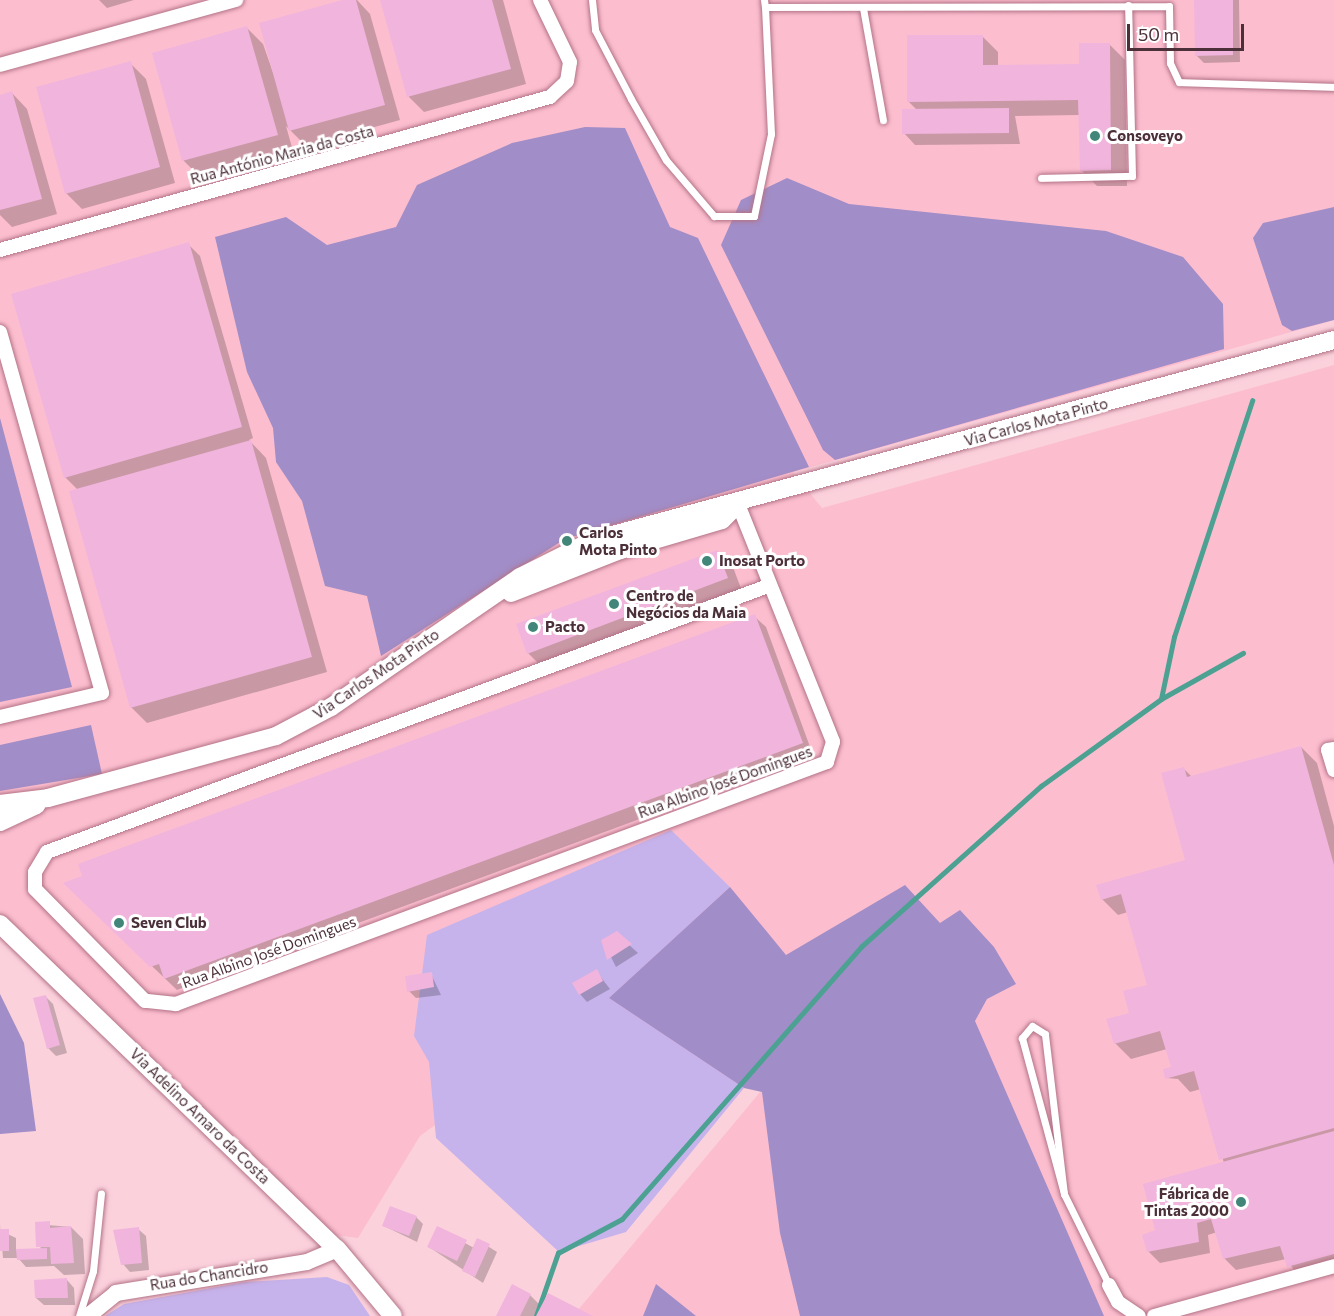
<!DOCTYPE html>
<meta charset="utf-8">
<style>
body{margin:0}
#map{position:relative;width:1334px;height:1316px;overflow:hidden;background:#fbd1dc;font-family:Commissioner,sans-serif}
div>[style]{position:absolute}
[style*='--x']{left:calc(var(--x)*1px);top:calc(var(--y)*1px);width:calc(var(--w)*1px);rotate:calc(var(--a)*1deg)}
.built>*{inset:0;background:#fcbecf}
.green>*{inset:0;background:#c6b3eb}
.forest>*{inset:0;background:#a18dc7}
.shadow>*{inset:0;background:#0003}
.stream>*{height:4.5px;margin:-2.25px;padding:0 2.25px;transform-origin:2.25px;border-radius:2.25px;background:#4ca192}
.building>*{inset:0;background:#f1b4dc}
.roads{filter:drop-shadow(0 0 2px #b37387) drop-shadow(0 0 2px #b37387)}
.service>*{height:7px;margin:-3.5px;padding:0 3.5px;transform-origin:3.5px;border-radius:3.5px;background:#fff}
.minor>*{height:14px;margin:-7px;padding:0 7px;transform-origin:7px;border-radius:7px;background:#fff}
.tertiary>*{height:16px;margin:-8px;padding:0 8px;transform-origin:8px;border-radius:8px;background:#fff}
.secondary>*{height:18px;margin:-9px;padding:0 9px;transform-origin:9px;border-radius:9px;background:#fff}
.dots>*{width:16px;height:16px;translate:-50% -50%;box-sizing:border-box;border:3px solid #fff;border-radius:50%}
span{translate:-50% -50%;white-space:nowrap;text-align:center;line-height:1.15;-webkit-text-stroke:6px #fff;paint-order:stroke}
.poi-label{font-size:15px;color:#4c3039;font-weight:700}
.left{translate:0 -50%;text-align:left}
.right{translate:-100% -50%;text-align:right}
.street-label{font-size:15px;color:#4c3039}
.scale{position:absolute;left:1127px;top:24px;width:117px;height:27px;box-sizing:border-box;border:3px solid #4c3039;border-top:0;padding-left:8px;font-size:18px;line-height:21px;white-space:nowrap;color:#4c3039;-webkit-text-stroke:4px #fff;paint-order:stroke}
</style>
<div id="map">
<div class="built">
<div style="clip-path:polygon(0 0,1334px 0,1334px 320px,793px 472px,822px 508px,1334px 365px,1334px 1316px,573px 1316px,761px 1091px,633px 1056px,528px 1057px,420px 1136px,358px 1238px,312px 1232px,0 925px)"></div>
</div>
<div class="green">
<div style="clip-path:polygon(671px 830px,730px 887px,609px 998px,744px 1088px,626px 1232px,559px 1252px,436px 1138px,429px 1062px,414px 1036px,427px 935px)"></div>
<div style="clip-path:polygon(327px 1277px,349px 1285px,370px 1316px,105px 1316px,124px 1304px,244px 1282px)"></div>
</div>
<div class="forest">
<div style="clip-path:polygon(585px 127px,625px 128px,670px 227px,698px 238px,809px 467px,565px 539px,381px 656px,367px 596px,325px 586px,302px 501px,276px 462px,273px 428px,247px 372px,215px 237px,286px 217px,327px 245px,396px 227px,417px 185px,512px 143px)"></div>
<div style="clip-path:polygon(787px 178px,849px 204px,1106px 231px,1183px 257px,1223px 304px,1224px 349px,835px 460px,823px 450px,721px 245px,741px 200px)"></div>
<div style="clip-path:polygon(1334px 207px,1334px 320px,1292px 331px,1282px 325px,1253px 238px,1263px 223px)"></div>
<div style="clip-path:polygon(0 418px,72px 687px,0 702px)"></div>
<div style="clip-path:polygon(91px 725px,102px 774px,0 791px,0 745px)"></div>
<div style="clip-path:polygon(905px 885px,940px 923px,960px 910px,994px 947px,1016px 984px,987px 999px,975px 1021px,1104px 1316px,800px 1316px,780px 1233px,762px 1092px,744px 1088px,609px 998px,730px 887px,786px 955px)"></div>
<div style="clip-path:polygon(0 994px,24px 1043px,36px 1131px,0 1134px)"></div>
<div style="clip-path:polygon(656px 1284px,696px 1316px,643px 1316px)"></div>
</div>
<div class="shadow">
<div style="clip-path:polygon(99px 0,134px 0,107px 8px)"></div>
<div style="clip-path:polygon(348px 0,357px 0,370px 14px,400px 120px,306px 146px,286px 126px,293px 151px,199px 176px,184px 161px,154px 54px,247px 28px,263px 44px,277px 84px)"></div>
<div style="clip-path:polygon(382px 0,503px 0,526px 84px,424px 112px,409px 97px)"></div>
<div style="clip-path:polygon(1195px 0,1239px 0,1240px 62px,1204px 63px,1196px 55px)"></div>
<div style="clip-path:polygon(982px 36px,998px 52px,998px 66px,1081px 65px,1109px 44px,1125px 60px,1127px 186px,1097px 186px,1081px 170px,1080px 115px,1015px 116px,1020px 144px,915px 145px,904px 133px,917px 110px,908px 101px)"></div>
<div style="clip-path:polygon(130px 63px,146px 79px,175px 183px,82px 209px,66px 193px)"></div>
<div style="clip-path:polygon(12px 93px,27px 109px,57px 214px,12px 227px,0 215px,0 96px)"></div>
<div style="clip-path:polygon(188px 244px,200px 256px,253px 438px,249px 440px,266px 458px,327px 672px,147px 723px,131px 707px,78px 490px,65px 477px)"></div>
<div style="clip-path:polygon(717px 551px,733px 567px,743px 594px,544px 669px,528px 653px)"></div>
<div style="clip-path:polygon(754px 616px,766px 627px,813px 755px,177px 990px,66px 884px)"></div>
<div style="clip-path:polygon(1301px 747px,1317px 763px,1334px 826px,1334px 1269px,1300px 1278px,1286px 1259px,1236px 1270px,1224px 1258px,1217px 1232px,1208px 1235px,1210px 1253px,1160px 1263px,1148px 1251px,1157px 1231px,1224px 1163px,1201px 1089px,1190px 1092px,1178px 1079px,1167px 1078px,1174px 1073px,1167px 1049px,1131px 1059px,1115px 1043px,1149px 986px,1128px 912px,1118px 915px,1102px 899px,1187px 861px,1184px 769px,1192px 777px)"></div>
<div style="clip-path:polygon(616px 933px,638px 953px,616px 967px,603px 941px)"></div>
<div style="clip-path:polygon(596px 971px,610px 989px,587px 1002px,580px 994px)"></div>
<div style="clip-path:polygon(431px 974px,441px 995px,416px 998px,409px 991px)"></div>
<div style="clip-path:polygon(45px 996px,53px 1004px,67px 1053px,56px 1056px,48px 1048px)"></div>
<div style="clip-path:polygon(416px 1217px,423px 1224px,417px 1242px,384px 1226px)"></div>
<div style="clip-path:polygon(0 1223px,1px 1231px,16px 1238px,16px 1251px,41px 1250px,36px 1224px,71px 1227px,83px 1239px,85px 1274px,64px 1275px,54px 1266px,26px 1267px,18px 1258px,3px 1258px)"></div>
<div style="clip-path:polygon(438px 1228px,474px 1248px,478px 1240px,497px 1252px,483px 1283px,429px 1247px)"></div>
<div style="clip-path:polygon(138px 1229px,146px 1236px,149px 1270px,130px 1272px,123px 1264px)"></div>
<div style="clip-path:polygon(67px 1280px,74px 1288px,75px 1305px,44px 1305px,36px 1298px)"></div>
<div style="clip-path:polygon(530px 1295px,542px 1307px,589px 1316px,498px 1316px)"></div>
</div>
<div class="stream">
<div style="--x:1161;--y:699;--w:94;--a:-29.3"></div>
<div style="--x:536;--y:1316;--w:67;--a:-70.8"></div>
<div style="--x:558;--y:1253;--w:72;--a:-28"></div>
<div style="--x:622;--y:1219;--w:363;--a:-48.7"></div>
<div style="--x:862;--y:946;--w:240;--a:-41.8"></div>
<div style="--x:1041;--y:786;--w:148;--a:-35.9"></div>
<div style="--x:1161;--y:699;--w:63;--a:-78.2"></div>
<div style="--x:1174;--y:637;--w:249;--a:-71.7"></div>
</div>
<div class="building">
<div style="clip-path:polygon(342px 0,356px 0,385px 105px,289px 131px,259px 23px)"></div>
<div style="clip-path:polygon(380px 0,492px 0,511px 69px,407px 97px)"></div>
<div style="clip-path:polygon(1194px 0,1233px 0,1233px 55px,1195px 56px)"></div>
<div style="clip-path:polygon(247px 26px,278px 135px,182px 161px,152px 53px)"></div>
<div style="clip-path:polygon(907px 35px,983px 35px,983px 65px,1079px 64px,1079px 43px,1110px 43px,1111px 170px,1080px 171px,1078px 100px,907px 102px)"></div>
<div style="clip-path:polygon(131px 61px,160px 167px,65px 194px,36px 87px)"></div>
<div style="clip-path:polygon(12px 91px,42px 199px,0 210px,0 95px)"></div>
<div style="clip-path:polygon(1009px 108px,1009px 133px,902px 134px,902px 109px)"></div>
<div style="clip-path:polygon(189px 242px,242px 427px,64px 478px,11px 294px)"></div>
<div style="clip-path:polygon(251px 440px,312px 657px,130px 708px,69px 491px)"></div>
<div style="clip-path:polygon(717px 550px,728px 578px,527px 654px,516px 624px)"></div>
<div style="clip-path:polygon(755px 614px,803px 743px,164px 979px,159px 964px,150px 967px,63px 883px,82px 876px,78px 864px)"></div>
<div style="clip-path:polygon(1301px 746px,1334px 865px,1334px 1128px,1219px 1160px,1194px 1071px,1165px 1079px,1163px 1069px,1171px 1067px,1160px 1031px,1114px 1044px,1106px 1019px,1129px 1013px,1123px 991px,1147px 985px,1121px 894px,1101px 900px,1096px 885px,1185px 860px,1161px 773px,1184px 767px,1187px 777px)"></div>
<div style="clip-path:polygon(617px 931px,632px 944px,607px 960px,601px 940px)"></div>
<div style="clip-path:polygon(597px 969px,603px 981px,579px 995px,572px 983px)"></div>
<div style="clip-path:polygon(432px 972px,434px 987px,407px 992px,405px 976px)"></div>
<div style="clip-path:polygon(46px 995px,60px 1045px,47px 1049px,33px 998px)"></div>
<div style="clip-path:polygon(1334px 1131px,1334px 1254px,1287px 1267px,1280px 1246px,1223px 1259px,1211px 1219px,1197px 1223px,1199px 1242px,1147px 1252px,1142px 1235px,1155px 1230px,1143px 1184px)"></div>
<div style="clip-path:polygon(390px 1206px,417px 1216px,409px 1236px,382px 1226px)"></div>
<div style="clip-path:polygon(50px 1221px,50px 1228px,71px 1226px,74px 1263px,51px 1264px,50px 1247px,36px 1247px,35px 1222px)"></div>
<div style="clip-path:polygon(437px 1226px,467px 1240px,457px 1261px,427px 1247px)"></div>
<div style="clip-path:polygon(139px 1227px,142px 1263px,121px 1265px,113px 1230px)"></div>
<div style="clip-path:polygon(0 1229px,9px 1229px,9px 1251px,0 1251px)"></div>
<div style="clip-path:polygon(477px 1238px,490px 1244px,475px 1277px,462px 1271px)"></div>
<div style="clip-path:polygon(47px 1248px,47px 1259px,17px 1260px,16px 1249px)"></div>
<div style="clip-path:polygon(67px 1278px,68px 1298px,35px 1298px,34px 1280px)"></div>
<div style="clip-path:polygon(512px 1284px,531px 1294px,520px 1316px,496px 1316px)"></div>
<div style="clip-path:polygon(548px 1293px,593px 1316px,536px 1316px)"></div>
</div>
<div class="roads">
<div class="service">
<div style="--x:592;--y:0;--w:30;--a:84"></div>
<div style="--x:595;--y:30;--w:78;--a:62.4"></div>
<div style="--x:631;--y:99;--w:70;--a:60.2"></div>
<div style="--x:666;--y:160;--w:74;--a:49.4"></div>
<div style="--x:714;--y:216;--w:40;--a:0"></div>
<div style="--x:754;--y:216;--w:84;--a:-78.3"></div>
<div style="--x:771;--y:134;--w:127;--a:-92.7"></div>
<div style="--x:764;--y:0;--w:7;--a:82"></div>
<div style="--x:765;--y:7;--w:404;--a:-0.1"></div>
<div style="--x:1169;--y:6;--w:57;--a:89"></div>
<div style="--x:1170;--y:63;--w:21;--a:65"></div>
<div style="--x:1179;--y:82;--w:155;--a:1.8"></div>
<div style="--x:863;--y:8;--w:114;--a:79.9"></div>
<div style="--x:1041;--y:178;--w:91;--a:-1.3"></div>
<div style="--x:1132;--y:176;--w:171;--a:-91.3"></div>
<div style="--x:1064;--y:1194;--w:161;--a:-96.8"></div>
<div style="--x:1045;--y:1034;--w:15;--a:-148"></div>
<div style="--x:1032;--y:1026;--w:16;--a:130"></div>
<div style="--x:1022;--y:1038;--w:162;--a:74.9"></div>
<div style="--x:1064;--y:1194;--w:102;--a:63.7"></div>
<div style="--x:79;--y:1316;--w:47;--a:-72.7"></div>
<div style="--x:93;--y:1271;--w:78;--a:-84.1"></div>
</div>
<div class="minor">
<div style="--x:0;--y:65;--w:245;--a:-15.4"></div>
<div style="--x:0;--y:250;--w:571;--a:-15.55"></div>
<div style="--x:550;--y:97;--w:23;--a:-43"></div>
<div style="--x:567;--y:81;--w:19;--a:-81"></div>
<div style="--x:570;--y:62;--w:69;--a:-115.8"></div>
<div style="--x:0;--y:332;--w:375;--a:74.2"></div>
<div style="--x:102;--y:693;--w:105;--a:166.8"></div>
<div style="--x:738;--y:504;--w:256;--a:68.2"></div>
<div style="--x:833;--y:742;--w:21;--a:107"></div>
<div style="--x:827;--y:762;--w:695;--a:159.61"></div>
<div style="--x:176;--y:1004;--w:31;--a:-174"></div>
<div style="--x:145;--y:1001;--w:157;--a:-134.5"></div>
<div style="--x:35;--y:889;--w:17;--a:-90"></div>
<div style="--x:35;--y:872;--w:23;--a:-59"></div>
<div style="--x:47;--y:852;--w:769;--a:-20.25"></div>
<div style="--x:1334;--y:749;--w:6;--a:171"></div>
<div style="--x:1328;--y:750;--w:21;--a:73"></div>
<div style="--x:1109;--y:1285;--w:19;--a:62"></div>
<div style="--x:1118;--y:1302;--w:25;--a:34"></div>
<div style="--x:1154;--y:1316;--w:187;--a:-15.5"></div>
</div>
<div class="tertiary">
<div style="--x:88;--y:1316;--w:36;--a:-39"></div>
<div style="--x:116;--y:1293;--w:193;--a:-9.2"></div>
<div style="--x:307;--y:1262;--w:33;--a:-23"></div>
</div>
<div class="secondary">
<div style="--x:511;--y:593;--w:117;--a:-21.5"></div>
<div style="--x:620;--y:550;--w:106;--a:-16.4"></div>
<div style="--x:722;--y:520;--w:23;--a:-45"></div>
<div style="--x:0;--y:804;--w:48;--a:-7.1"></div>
<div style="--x:48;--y:798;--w:236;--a:-15.2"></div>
<div style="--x:276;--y:736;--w:62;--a:-27.8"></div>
<div style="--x:331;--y:707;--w:229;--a:-34.5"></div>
<div style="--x:520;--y:577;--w:83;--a:-26.6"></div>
<div style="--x:594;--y:540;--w:767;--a:-15.12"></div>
<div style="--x:0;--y:822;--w:40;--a:-25"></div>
<div style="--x:0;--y:924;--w:468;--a:44"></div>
<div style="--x:337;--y:1249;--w:87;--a:50.1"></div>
</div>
</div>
<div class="dots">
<div style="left:1095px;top:136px;background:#428679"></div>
<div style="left:567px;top:541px;background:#428679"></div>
<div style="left:707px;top:561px;background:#428679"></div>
<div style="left:614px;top:604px;background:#428679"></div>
<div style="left:533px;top:627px;background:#428679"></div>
<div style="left:119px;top:923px;background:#428679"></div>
<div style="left:1241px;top:1202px;background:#428679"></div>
</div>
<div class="poi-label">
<span class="left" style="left:1107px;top:136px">Consoveyo</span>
<span class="left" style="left:579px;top:541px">Carlos<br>Mota Pinto</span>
<span class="left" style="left:719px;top:561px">Inosat Porto</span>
<span class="left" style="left:626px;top:604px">Centro de<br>Negócios da Maia</span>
<span class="left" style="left:545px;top:627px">Pacto</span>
<span class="left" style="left:131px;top:923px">Seven Club</span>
<span class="right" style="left:1229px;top:1202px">Fábrica de<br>Tintas 2000</span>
</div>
<div class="street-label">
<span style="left:282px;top:155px;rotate:-15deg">Rua António Maria da Costa</span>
<span style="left:1036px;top:422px;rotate:-15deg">Via Carlos Mota Pinto</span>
<span style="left:376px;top:674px;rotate:-34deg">Via Carlos Mota Pinto</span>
<span style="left:725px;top:782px;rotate:-20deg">Rua Albino José Domingues</span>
<span style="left:269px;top:952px;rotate:-20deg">Rua Albino José Domingues</span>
<span style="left:200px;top:1116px;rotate:44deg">Via Adelino Amaro da Costa</span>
<span style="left:209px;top:1276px;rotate:-9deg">Rua do Chancidro</span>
</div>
<div class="scale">50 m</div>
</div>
